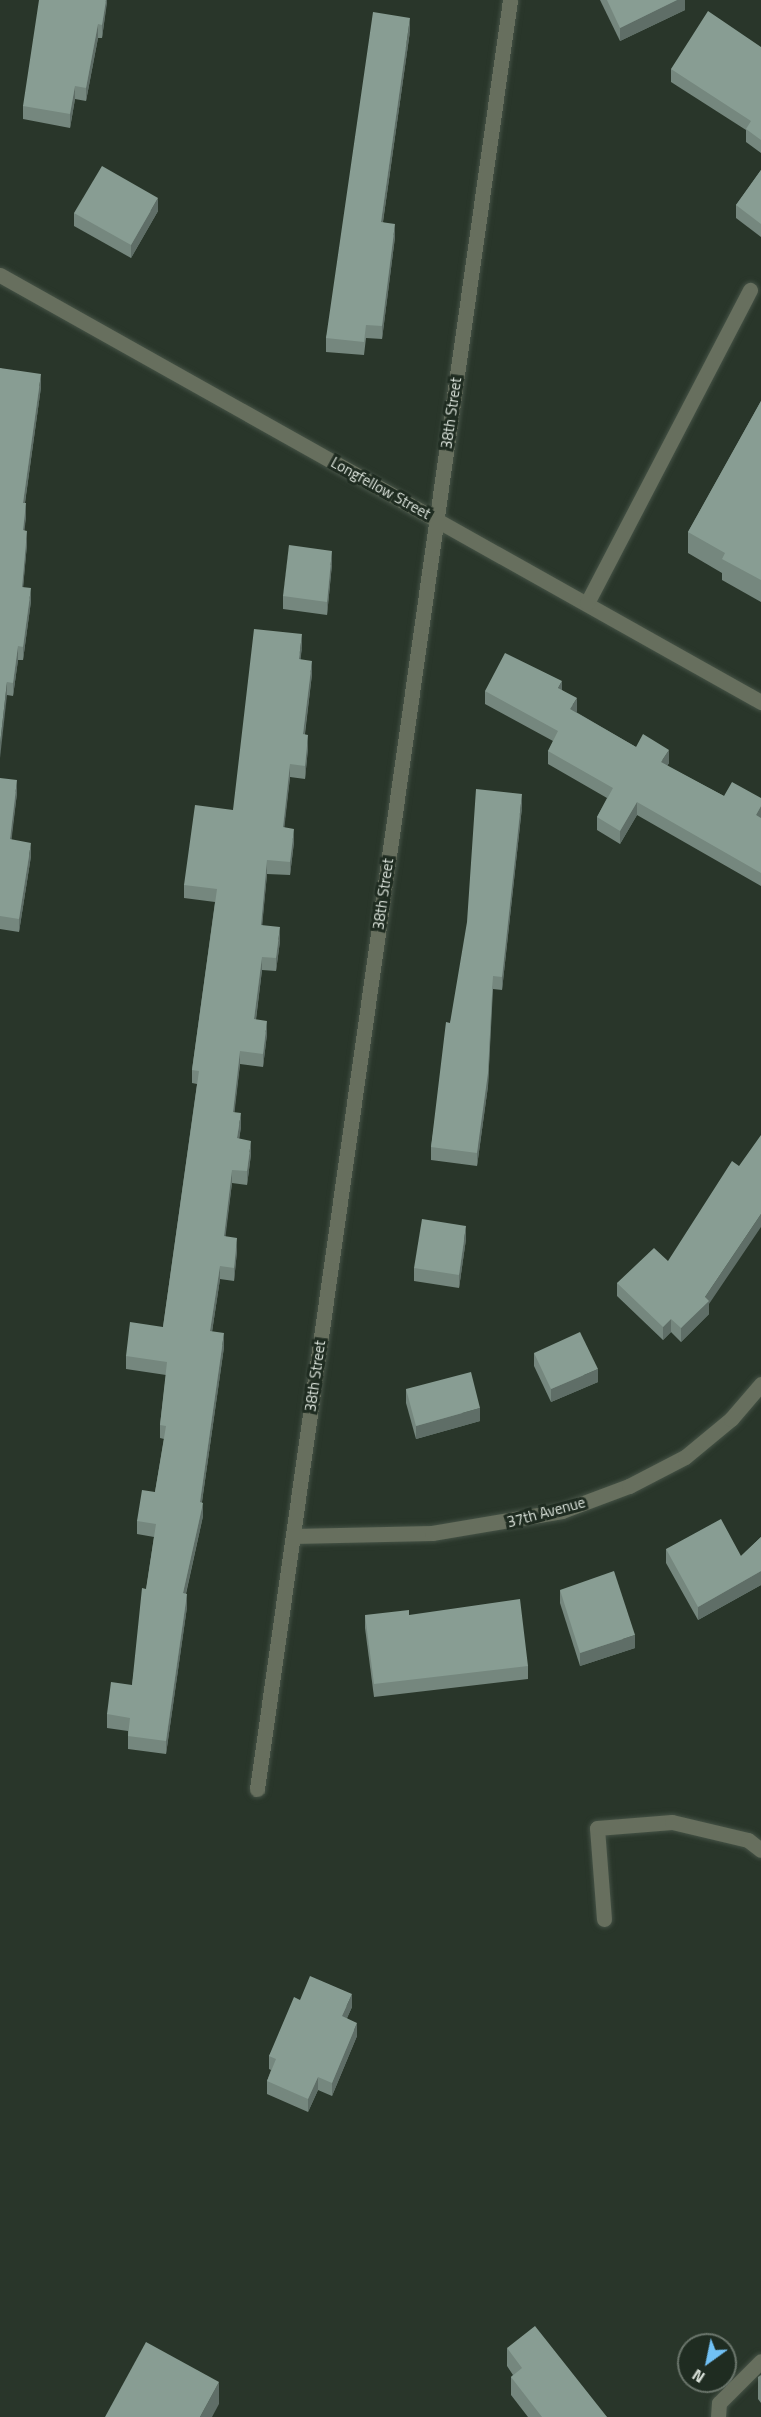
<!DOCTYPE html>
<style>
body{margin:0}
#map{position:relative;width:761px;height:2417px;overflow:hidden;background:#29362a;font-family:"Titillium Web",sans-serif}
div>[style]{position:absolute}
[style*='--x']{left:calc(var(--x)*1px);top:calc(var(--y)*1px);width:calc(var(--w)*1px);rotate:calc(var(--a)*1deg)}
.roads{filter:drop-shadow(0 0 2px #455246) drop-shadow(0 0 2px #455246)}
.minor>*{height:15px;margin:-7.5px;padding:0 7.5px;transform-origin:7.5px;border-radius:7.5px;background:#676f5e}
.wall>*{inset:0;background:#75877e}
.shaded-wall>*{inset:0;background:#5f6e67}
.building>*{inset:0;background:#889d93}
span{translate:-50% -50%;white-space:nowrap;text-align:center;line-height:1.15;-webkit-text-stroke:6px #1f2c21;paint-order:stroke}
.street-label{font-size:15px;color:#dae2da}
.north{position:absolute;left:677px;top:2333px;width:60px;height:60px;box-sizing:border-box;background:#1f2c21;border:2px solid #6a756b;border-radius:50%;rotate:213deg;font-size:16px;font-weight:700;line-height:24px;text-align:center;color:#dae2da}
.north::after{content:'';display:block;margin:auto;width:21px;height:27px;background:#71c1f5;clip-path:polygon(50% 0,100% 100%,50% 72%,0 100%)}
</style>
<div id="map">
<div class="roads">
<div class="minor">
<div style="--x:0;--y:275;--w:873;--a:29.3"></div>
<div style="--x:587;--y:603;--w:353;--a:-62.5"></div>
<div style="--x:293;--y:1536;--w:139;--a:-1.2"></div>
<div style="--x:432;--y:1533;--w:132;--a:-9.6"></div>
<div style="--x:562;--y:1511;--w:72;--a:-20.5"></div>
<div style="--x:629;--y:1486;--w:63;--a:-27.4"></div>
<div style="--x:685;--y:1457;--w:60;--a:-39.6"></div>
<div style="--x:731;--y:1419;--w:46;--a:-49.4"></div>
<div style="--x:257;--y:1789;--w:1807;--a:-81.95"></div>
<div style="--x:604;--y:1919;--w:91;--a:-94.4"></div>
<div style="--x:597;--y:1828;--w:75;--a:-4.6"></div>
<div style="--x:672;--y:1822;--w:78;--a:13.3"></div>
<div style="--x:748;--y:1840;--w:16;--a:38"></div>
<div style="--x:718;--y:2417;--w:14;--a:-86"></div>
<div style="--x:719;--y:2403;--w:59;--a:-45"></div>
</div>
</div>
<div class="wall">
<div style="clip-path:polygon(107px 0,102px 38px,98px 38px,86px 101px,75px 99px,70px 128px,23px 119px,23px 106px)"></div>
<div style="clip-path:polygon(600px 0,685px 0,685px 10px,620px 41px)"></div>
<div style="clip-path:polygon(410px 31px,383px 222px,395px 237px,382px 339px,366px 338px,364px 355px,326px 352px,326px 338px)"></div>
<div style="clip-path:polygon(761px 47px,761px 153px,746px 142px,746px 130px,671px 82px,671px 69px)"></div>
<div style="clip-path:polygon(761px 170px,761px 237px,736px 218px,736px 205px)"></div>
<div style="clip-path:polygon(158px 211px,131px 258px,74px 226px,74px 213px)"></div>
<div style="clip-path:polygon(0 368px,41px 387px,25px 503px,26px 517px,24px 530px,27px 544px,23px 587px,31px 601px,23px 660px,18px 660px,13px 696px,7px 695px)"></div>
<div style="clip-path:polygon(761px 401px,761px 602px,722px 580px,722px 573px,688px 553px,688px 532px)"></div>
<div style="clip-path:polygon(332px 564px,327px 615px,283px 609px,283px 596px)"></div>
<div style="clip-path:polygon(302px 647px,300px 660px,312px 674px,305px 734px,308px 748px,305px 779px,290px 777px,284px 827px,294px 842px,290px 875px,267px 874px,262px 925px,280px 941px,276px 971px,262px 970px,256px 1020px,267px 1034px,263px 1067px,240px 1064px,234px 1113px,241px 1127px,239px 1139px,251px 1154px,247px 1185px,232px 1183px,225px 1236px,237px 1251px,234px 1281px,220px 1279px,212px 1332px,224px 1347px,202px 1502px,203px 1516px,186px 1594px,187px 1607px,166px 1754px,128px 1749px,128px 1731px,107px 1728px,107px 1714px,132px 1685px,154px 1537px,137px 1534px,137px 1521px,155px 1492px,164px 1439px,160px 1438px,160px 1425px,166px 1375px,126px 1369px,126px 1356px,163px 1327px,197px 1084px,192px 1083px,192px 1070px,215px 902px,184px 898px,184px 885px,233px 810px)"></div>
<div style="clip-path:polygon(562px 690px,577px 711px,576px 712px,636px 747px,669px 763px,667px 766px,724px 796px,761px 798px,761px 886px,637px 815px,620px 844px,597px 830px,597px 817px,607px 798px,548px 764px,548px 751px,553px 741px,485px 704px,485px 691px)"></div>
<div style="clip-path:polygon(0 778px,17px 793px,11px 840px,31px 856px,19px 932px,0 929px)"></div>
<div style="clip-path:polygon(522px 807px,502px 990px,493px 989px,488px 1086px,477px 1166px,431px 1160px,431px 1147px,450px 1023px)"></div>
<div style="clip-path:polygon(466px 1239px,459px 1288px,414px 1281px,414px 1268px)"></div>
<div style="clip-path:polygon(668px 1261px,709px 1304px,709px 1314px,681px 1342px,671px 1332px,663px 1340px,617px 1296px,617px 1283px)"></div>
<div style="clip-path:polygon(534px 1353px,598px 1382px,551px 1402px,534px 1366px)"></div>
<div style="clip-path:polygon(406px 1389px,480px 1421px,416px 1439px,406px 1403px)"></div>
<div style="clip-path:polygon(761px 1537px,761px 1585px,698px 1620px,666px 1563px,666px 1549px,741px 1556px)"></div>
<div style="clip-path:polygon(560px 1590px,635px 1648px,580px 1666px,560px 1603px)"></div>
<div style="clip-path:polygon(365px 1615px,409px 1615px,528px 1666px,528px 1679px,374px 1697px,365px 1628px)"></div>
<div style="clip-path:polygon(300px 2000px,352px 2007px,347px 2018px,357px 2036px,332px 2096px,318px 2090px,308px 2112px,267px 2094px,267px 2081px,271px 2070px,269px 2069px,269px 2056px)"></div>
<div style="clip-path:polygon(507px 2348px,607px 2417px,528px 2417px,511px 2395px,511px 2377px,513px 2375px,507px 2366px)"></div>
<div style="clip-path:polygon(761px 2375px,761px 2403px,758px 2399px,758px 2377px)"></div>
</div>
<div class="shaded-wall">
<div style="clip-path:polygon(106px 0,107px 0,107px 3px,102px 38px,102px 25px)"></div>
<div style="clip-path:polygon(677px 0,685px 0,685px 10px,620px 41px,620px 28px)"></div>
<div style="clip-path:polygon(410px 18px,410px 31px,381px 235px,381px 222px)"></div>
<div style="clip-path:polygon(98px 24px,98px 38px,86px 101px,86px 88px)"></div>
<div style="clip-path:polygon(75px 86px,75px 99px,70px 128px,70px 114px)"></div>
<div style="clip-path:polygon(158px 198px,158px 211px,131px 258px,131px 245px)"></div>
<div style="clip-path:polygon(395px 224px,395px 237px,382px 339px,382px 326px)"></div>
<div style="clip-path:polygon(41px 374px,41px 387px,23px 516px,23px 503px)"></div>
<div style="clip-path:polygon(26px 503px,26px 517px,23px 544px,23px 530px)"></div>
<div style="clip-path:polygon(27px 531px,27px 544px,22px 600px,22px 587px)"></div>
<div style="clip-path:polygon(332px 551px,332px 564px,327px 615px,327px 602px)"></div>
<div style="clip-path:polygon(31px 588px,31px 601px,23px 660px,23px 647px)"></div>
<div style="clip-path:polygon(302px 634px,302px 647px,299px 673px,299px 659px)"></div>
<div style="clip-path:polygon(18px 646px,18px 660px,13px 696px,13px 683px)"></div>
<div style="clip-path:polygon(312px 661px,312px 674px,303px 747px,303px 734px)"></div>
<div style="clip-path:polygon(562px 681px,562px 694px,558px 688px)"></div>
<div style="clip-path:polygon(7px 682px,7px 695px,0 758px,0 744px)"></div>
<div style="clip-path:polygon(577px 698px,577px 711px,570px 722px,570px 709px)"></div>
<div style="clip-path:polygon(308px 735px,308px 748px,305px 779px,305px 766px)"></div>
<div style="clip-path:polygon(669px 750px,669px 763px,661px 775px,661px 762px)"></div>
<div style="clip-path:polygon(290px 764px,290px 777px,283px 840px,283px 827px)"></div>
<div style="clip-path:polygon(17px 780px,17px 793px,10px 853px,10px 839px)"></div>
<div style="clip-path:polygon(522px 794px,522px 807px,502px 990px,502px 977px)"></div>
<div style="clip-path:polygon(637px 802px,637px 815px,620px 844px,620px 831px)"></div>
<div style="clip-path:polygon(761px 806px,761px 819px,756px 815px)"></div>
<div style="clip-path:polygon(294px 829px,294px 842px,290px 875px,290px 862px)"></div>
<div style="clip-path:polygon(31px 843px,31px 856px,19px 932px,19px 919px)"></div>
<div style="clip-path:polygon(267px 860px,267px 874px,261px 938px,261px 925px)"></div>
<div style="clip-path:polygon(280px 927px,280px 941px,276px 971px,276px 958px)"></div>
<div style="clip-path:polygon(262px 957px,262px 970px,254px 1033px,254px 1019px)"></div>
<div style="clip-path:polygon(493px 976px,488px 1086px,477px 1166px,477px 1153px)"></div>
<div style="clip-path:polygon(267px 1021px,267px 1034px,263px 1067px,263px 1054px)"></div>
<div style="clip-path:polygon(240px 1051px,240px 1064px,233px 1126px,233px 1112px)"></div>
<div style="clip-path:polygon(241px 1113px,241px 1127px,237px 1152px,237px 1138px)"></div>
<div style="clip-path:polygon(251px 1141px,251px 1154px,247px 1185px,247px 1171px)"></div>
<div style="clip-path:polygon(232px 1170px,232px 1183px,224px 1249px,224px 1236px)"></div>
<div style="clip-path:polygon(761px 1214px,761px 1227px,709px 1304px,709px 1314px,681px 1342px,681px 1328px,705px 1297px)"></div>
<div style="clip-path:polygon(466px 1226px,466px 1239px,459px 1288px,459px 1275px)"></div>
<div style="clip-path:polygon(237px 1238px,237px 1251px,234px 1281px,234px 1268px)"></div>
<div style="clip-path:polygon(220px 1266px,220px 1279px,210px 1345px,210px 1331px)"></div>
<div style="clip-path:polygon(671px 1319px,671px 1332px,663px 1340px,663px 1327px)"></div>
<div style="clip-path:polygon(224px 1333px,224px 1347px,200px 1515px,200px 1502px)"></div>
<div style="clip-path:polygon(598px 1369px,598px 1382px,551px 1402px,551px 1389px)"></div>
<div style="clip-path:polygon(480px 1408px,480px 1421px,416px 1439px,416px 1426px)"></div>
<div style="clip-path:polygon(203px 1503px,203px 1516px,183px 1606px,183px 1593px)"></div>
<div style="clip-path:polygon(761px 1571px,761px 1585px,698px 1620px,698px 1607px)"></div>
<div style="clip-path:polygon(187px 1594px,187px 1607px,166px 1754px,166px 1741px)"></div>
<div style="clip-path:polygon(635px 1635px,635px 1648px,580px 1666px,580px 1653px)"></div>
<div style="clip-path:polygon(352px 1994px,352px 2007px,342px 2029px,342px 2016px)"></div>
<div style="clip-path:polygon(357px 2023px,357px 2036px,332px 2096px,332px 2083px)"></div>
<div style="clip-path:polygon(318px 2077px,318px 2090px,308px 2112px,308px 2099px)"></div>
<div style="clip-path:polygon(219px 2382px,219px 2404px,212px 2417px,200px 2417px)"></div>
</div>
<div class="building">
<div style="clip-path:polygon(39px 0,106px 0,102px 25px,98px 24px,86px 88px,75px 86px,70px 114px,23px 106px)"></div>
<div style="clip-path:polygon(607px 0,677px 0,620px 28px)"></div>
<div style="clip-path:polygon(708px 11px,761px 47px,761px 140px,746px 129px,751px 121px,671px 69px)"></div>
<div style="clip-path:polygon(373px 12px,410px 18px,381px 222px,395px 224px,382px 326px,366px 325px,364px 342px,326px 338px)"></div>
<div style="clip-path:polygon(102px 166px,158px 198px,131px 245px,74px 213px)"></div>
<div style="clip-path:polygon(761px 170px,761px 224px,736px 205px)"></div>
<div style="clip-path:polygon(0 368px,41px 374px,23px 503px,26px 503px,23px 530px,27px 531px,22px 587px,31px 588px,23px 647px,18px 646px,13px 683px,7px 682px,0 744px)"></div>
<div style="clip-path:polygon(761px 401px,761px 580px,722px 559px,725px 553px,688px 532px)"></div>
<div style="clip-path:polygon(289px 545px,332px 551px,327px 602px,283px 596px)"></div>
<div style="clip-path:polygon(254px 629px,302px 634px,299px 659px,312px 661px,303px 734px,308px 735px,305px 766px,290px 764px,283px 827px,294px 829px,290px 862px,267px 860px,261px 925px,280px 927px,276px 958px,262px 957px,254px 1019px,267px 1021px,263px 1054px,240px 1051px,233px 1112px,241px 1113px,237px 1138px,251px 1141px,247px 1171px,232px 1170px,224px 1236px,237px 1238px,234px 1268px,220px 1266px,210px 1331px,224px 1333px,200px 1502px,203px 1503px,183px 1593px,187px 1594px,166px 1741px,128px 1736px,130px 1718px,107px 1714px,111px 1682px,132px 1685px,142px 1588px,146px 1589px,156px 1524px,137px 1521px,142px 1490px,155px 1492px,166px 1426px,160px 1425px,167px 1362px,126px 1356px,130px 1322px,163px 1327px,199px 1071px,192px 1070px,217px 889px,184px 885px,195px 805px,233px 810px)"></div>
<div style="clip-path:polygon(505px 653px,562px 681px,558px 688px,577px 698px,570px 709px,636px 747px,643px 734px,669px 750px,661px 762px,724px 796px,732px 782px,761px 798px,761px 806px,756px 815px,761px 818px,761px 873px,637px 802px,620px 831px,597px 817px,613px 788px,548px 751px,558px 731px,485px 691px)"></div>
<div style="clip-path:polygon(0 778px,17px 780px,10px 839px,31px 843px,19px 919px,0 916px)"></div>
<div style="clip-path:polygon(476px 789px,522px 794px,502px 977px,493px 976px,488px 1073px,477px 1153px,431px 1147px,446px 1022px,450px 1023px,467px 922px)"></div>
<div style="clip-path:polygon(761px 1135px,761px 1214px,705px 1297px,709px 1301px,681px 1328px,671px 1319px,663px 1327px,617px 1283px,654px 1248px,668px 1261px,732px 1161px,739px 1166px)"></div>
<div style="clip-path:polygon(422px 1219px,466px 1226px,459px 1275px,414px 1268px)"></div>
<div style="clip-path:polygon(580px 1332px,598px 1369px,551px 1389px,534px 1353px)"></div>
<div style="clip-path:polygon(471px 1372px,480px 1408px,416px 1426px,406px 1389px)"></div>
<div style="clip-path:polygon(721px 1519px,741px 1556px,761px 1537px,761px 1571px,698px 1607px,666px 1549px)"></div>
<div style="clip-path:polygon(614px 1571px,635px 1635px,580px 1653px,560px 1590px)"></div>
<div style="clip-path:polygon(520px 1599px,528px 1666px,374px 1684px,365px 1615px,409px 1610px,409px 1615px)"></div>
<div style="clip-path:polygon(310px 1976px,352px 1994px,342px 2016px,357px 2023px,332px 2083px,318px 2077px,308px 2099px,267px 2081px,276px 2059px,269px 2056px,294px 1997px,300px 2000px)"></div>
<div style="clip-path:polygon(535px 2326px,607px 2417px,542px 2417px,511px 2377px,522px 2368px,507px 2348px)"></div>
<div style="clip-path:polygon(146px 2342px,219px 2382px,200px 2417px,105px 2417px)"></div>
</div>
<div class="street-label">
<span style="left:451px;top:413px;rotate:-82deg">38th Street</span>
<span style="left:381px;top:488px;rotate:29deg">Longfellow Street</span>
<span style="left:383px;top:894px;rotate:-82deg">38th Street</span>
<span style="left:315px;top:1376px;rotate:-82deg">38th Street</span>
<span style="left:546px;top:1512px;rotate:-15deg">37th Avenue</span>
</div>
<div class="north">N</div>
</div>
